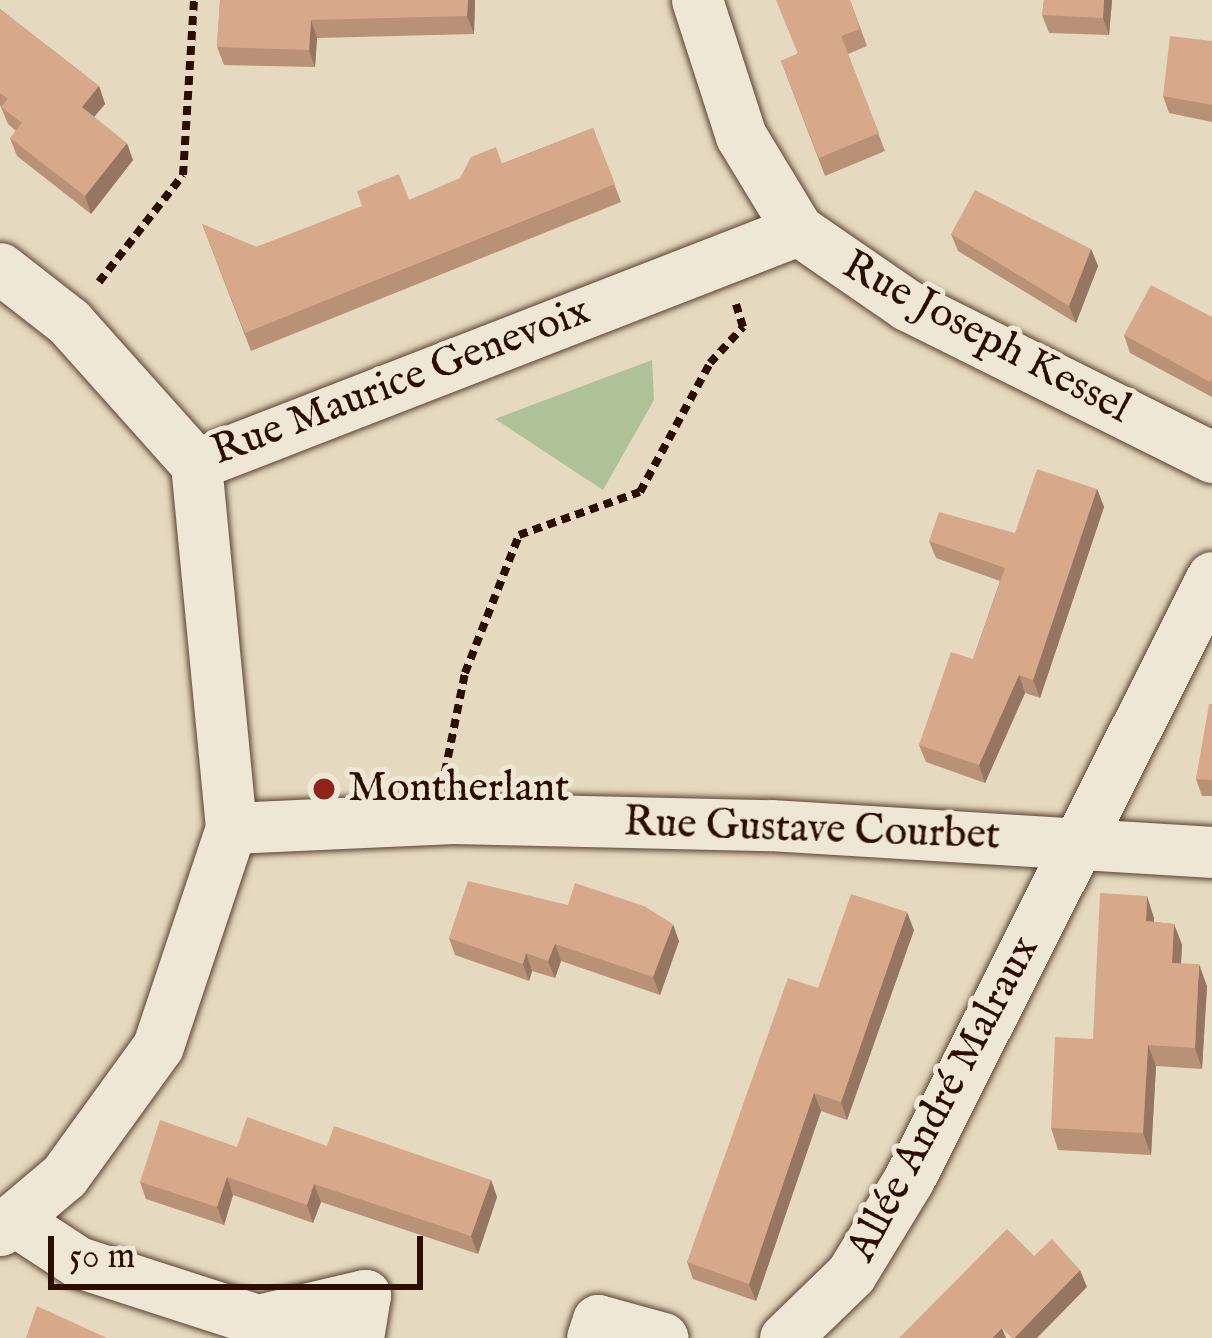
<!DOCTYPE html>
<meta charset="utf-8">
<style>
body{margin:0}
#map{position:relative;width:1212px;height:1338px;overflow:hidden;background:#e5dabf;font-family:"IM FELL English",serif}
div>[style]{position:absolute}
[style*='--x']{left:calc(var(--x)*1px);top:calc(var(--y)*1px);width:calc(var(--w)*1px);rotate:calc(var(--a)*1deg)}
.green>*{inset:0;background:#afc196}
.path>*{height:8px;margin-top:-4px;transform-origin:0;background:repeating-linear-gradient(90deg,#2d0d00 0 9px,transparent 0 15px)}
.roads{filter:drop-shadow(0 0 3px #5b4030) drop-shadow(0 0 3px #5b4030)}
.minor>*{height:51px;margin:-25.5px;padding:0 25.5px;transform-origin:25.5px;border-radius:25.5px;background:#eee7d5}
.wall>*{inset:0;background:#b99177}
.shaded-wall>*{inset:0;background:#967661}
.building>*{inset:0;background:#d7a98a}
.dots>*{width:33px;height:33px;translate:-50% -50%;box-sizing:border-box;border:6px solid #eee7d5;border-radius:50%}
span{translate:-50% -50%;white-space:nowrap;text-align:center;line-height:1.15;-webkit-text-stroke:10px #eee7d5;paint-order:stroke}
.street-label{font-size:42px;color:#2d0d00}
.poi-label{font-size:42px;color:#2d0d00}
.left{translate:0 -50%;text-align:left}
.scale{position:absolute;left:48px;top:1236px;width:375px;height:54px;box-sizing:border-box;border:6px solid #2d0d00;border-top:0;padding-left:15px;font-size:36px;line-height:42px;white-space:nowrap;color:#2d0d00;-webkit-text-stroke:9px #eee7d5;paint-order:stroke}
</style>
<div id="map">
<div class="green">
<div style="clip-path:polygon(652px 360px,654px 400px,603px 490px,495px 419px)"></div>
</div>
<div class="path">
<div style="--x:99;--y:282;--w:136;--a:-51.9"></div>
<div style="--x:183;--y:175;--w:175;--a:-86.4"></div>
<div style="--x:445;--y:772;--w:101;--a:-78.6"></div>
<div style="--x:465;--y:673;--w:148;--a:-68.6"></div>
<div style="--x:519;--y:535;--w:128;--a:-19.6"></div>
<div style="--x:640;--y:492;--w:147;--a:-61.5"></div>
<div style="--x:710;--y:363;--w:49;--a:-47.5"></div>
<div style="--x:743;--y:327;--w:24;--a:-107"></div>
</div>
<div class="roads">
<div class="minor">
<div style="--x:697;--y:0;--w:143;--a:72.1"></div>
<div style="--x:741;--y:136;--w:110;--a:58.8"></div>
<div style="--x:798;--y:230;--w:132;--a:34.5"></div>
<div style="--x:907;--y:305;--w:341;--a:26.5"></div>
<div style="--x:0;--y:268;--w:88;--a:38"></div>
<div style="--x:69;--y:322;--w:191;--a:48.2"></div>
<div style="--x:196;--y:464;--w:646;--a:-21.24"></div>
<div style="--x:196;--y:464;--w:366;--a:84.5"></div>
<div style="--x:14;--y:1220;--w:77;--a:33.3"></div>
<div style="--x:78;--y:1262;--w:247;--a:17.9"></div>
<div style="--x:0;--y:1230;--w:84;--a:-40.2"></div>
<div style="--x:64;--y:1176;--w:160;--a:-54.1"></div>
<div style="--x:158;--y:1046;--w:230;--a:-71.5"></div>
<div style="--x:231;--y:828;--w:222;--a:-2.6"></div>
<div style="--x:453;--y:818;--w:318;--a:1.3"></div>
<div style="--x:771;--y:825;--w:442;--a:3.5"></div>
<div style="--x:258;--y:1320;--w:110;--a:-13.2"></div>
<div style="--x:365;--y:1295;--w:44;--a:99.2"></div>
<div style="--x:592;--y:1338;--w:19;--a:-72"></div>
<div style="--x:598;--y:1320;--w:67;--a:15.5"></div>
<div style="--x:785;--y:1338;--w:92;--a:-44.1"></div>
<div style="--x:851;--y:1274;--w:111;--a:-58.6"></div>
<div style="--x:909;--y:1179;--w:674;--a:-63.28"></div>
</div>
</div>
<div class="wall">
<div style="clip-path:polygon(220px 0,475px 0,474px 34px,317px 38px,315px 67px,224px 65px,217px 47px)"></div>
<div style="clip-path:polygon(850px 0,867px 46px,848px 54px,885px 151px,825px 176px,781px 61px,797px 54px)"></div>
<div style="clip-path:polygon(1044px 0,1112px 0,1109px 35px,1049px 33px,1042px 15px)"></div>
<div style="clip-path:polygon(0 9px,99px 86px,105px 104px,94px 117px,133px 160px,91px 214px,17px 156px,10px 138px,16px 131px,8px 124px,0 105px)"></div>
<div style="clip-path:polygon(1212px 41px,1212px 122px,1169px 113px,1163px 96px)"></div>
<div style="clip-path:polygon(593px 128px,621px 202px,251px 351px,202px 224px,256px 247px,409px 200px)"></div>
<div style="clip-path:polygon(951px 234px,1091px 249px,1098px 266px,1076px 323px,958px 251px)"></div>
<div style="clip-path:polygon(1212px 317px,1212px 397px,1130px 353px,1124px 335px)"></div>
<div style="clip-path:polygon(1097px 489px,1104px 507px,1040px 698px,1025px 693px,985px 783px,926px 762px,919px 745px,973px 659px,1000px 581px,936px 558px,929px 541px,1015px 533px)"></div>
<div style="clip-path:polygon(1212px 704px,1212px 796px,1202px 796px,1196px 779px)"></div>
<div style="clip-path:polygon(1147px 896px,1154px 922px,1174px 924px,1182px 945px,1181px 963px,1207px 986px,1202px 1069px,1156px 1066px,1151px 1155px,1058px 1150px,1051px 1128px,1093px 1039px)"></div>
<div style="clip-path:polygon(914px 930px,847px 1120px,821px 1111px,756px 1301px,693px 1279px,687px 1262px,818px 988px)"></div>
<div style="clip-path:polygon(449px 938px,679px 941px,660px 995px,561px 961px,555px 978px,532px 971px,529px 981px,455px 955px)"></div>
<div style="clip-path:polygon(327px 1146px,491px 1180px,497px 1197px,478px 1254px,321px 1202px,313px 1223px,233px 1195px,224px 1225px,146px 1199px,140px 1182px,237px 1147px)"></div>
</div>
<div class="shaded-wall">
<div style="clip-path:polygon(468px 0,475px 0,474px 34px,467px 16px)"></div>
<div style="clip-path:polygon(1104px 0,1112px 0,1109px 35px,1103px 18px)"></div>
<div style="clip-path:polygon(311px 20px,317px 38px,315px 67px,309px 50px)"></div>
<div style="clip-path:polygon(99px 86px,105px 104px,88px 124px,82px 107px)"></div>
<div style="clip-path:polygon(127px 143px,133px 160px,91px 214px,85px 196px)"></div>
<div style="clip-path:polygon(1091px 249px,1098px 266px,1076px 323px,1069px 306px)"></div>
<div style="clip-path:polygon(1097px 489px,1104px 507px,1040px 698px,1033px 680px)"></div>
<div style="clip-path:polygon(1019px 675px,1025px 693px,985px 783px,979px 765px)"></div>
<div style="clip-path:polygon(1147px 896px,1154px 918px,1154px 942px,1146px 921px)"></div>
<div style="clip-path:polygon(907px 912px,914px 930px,847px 1120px,841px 1102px)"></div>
<div style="clip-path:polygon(673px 924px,679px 941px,660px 995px,653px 977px)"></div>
<div style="clip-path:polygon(1174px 924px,1182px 945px,1180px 984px,1172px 963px)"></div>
<div style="clip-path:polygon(555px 944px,561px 961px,555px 978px,548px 961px)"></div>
<div style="clip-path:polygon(526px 953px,532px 971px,529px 981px,523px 964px)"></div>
<div style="clip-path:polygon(1199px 964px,1207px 986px,1202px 1069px,1195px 1048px)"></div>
<div style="clip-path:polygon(1148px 1045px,1156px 1066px,1151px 1155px,1143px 1133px)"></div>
<div style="clip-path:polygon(814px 1093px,821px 1111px,756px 1301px,749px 1284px)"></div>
<div style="clip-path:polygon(227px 1177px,233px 1195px,224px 1225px,217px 1207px)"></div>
<div style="clip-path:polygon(491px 1180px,497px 1197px,478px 1254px,471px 1236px)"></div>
<div style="clip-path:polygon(314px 1184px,321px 1202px,313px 1223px,307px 1205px)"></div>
<div style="clip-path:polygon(1080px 1270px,1087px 1287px,1037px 1338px,1014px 1338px)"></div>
<div style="clip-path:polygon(1002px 1328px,1006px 1338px,992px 1338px)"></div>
</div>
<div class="building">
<div style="clip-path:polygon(220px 0,468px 0,467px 16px,311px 20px,309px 50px,217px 47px)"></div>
<div style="clip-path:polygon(776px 0,850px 0,860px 29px,841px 36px,879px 133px,819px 158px,781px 61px,798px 54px)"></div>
<div style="clip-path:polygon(1044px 0,1104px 0,1103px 18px,1042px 15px)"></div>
<div style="clip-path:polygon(0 9px,99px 86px,82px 107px,127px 143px,85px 196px,10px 138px,22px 123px,1px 107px,8px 99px,0 93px)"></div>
<div style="clip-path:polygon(1170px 36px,1212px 41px,1212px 105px,1163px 96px)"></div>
<div style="clip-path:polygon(593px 128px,615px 184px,245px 333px,202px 224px,256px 247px,362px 206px,357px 191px,399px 174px,409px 200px,460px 178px,471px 157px,496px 147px,502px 164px)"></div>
<div style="clip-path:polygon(975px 190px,1091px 249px,1069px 306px,951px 234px)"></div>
<div style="clip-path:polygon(1151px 285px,1212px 317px,1212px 379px,1210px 382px,1124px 335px)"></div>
<div style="clip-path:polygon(1037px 469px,1097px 489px,1033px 680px,1019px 675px,979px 765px,919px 745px,951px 652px,973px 659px,1005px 568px,929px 541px,939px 512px,1015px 533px)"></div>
<div style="clip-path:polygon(1209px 704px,1212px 704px,1212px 780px,1196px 779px)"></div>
<div style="clip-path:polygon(468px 881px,568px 905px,575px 883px,644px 906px,673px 924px,653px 977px,555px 944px,548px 961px,526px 953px,523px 964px,449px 938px)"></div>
<div style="clip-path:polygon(1100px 893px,1147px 896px,1146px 921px,1174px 924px,1172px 963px,1199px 964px,1195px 1048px,1148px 1045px,1143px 1133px,1051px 1128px,1055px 1037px,1093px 1039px)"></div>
<div style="clip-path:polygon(851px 894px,907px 912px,841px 1102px,814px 1093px,749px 1284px,687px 1262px,788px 978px,818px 988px)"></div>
<div style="clip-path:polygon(247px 1117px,327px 1146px,334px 1126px,491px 1180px,471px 1236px,314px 1184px,307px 1205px,227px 1177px,217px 1207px,140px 1182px,160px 1120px,237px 1147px)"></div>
<div style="clip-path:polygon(1007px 1229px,1034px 1256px,1052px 1239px,1080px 1270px,1014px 1338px,1012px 1338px,1002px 1328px,992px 1338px,899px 1338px)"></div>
<div style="clip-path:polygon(37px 1306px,107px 1338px,26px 1338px)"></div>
</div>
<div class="dots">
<div style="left:324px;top:789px;background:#8f2418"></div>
</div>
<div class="street-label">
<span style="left:986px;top:338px;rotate:28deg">Rue Joseph Kessel</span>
<span style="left:401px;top:382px;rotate:-21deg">Rue Maurice Genevoix</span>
<span style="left:812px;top:830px;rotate:2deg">Rue Gustave Courbet</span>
<span style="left:944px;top:1099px;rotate:-62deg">Allée André Malraux</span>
</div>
<div class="poi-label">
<span class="left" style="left:348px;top:789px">Montherlant</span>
</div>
<div class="scale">50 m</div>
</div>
